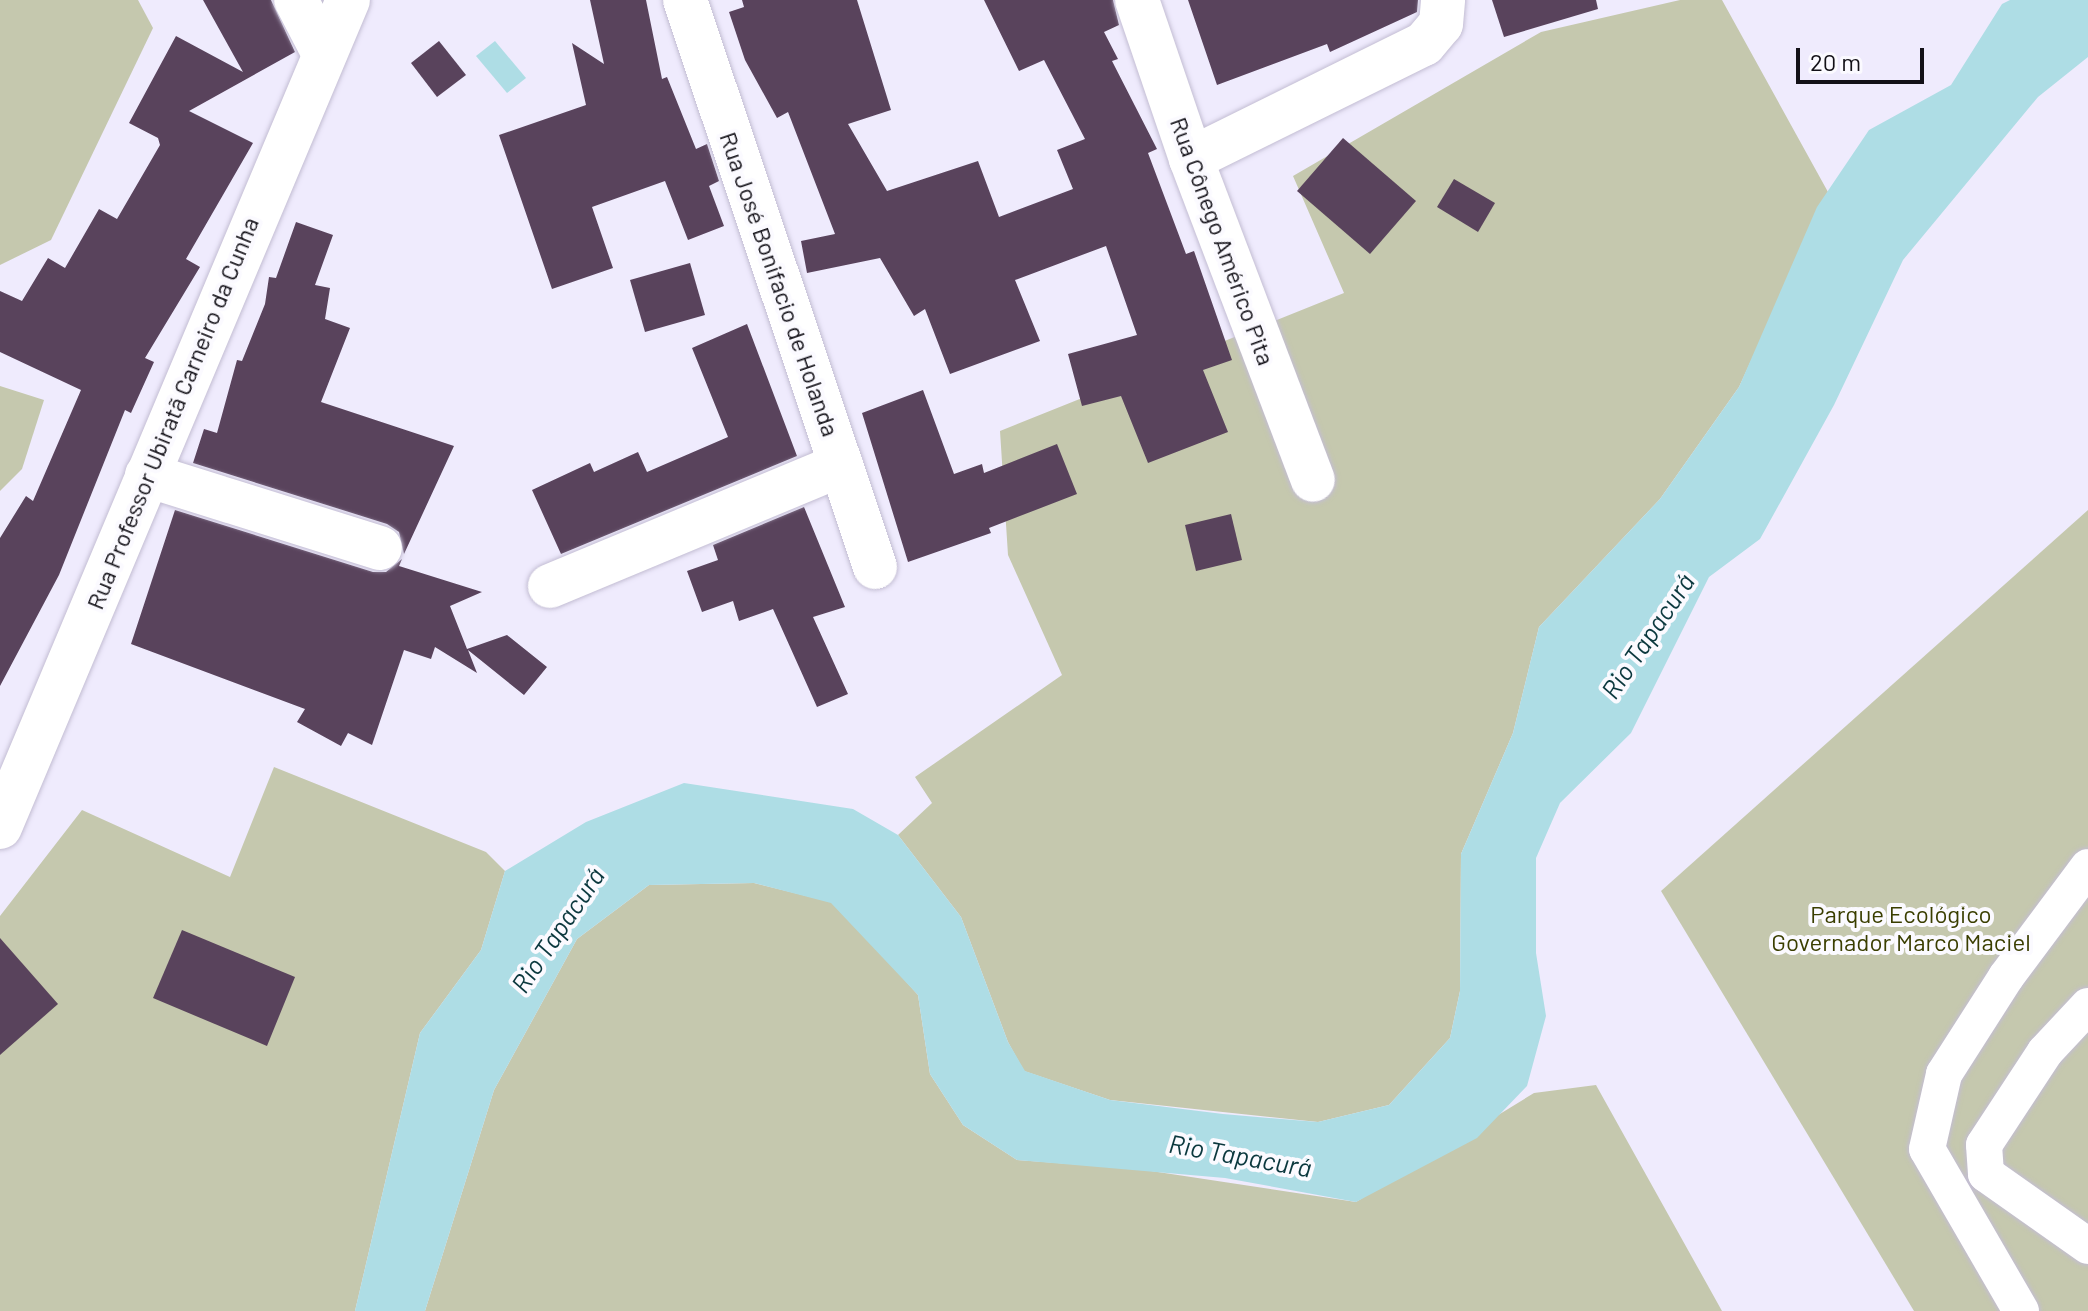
<!DOCTYPE html>
<meta charset="utf-8">
<style>
body{margin:0}
#map{position:relative;width:2088px;height:1311px;overflow:hidden;background:#efebfd;font-family:Barlow,sans-serif}
div>[style]{position:absolute}
[style*='--x']{left:calc(var(--x)*1px);top:calc(var(--y)*1px);width:calc(var(--w)*1px);rotate:calc(var(--a)*1deg)}
.green>*{inset:0;background:#c5c8ae}
.water>*{inset:0;background:#aedde5}
.building>*{inset:0;background:#59435c}
.roads{filter:drop-shadow(0 0 2px #c3bdd3) drop-shadow(0 0 2px #c3bdd3)}
.pedestrian>*{height:36px;margin:-18px;padding:0 18px;transform-origin:18px;border-radius:18px;background:#fff}
.minor>*{height:44px;margin:-22px;padding:0 22px;transform-origin:22px;border-radius:22px;background:#fff}
.tertiary>*{height:44px;margin:-22px;padding:0 22px;transform-origin:22px;border-radius:22px;background:#fff}
span{translate:-50% -50%;white-space:nowrap;text-align:center;line-height:1.15;-webkit-text-stroke:8px #fbfaff;paint-order:stroke}
.street-label{font-size:24px;color:#131118}
.park-label{font-size:24px;color:#3a3e00}
.water-label{font-size:26px;color:#0b383e;font-style:italic}
.scale{position:absolute;left:1796px;top:48px;width:128px;height:36px;box-sizing:border-box;border:4px solid #131118;border-top:0;padding-left:10px;font-size:24px;line-height:28px;white-space:nowrap;color:#131118;-webkit-text-stroke:6px #fbfaff;paint-order:stroke}
</style>
<div id="map">
<div class="green">
<div style="clip-path:polygon(0 0,138px 0,153px 28px,51px 240px,0 265px)"></div>
<div style="clip-path:polygon(1680px 0,1722px 0,1828px 192px,1739px 387px,1660px 499px,1539px 627px,1513px 733px,1461px 854px,1460px 991px,1450px 1038px,1389px 1105px,1318px 1122px,1110px 1100px,1024px 1071px,1008px 1042px,961px 917px,898px 835px,932px 803px,915px 777px,1062px 675px,1008px 555px,1000px 431px,1344px 293px,1293px 176px,1541px 32px)"></div>
<div style="clip-path:polygon(0 386px,44px 400px,22px 469px,0 491px)"></div>
<div style="clip-path:polygon(2088px 510px,2088px 1311px,1914px 1311px,1661px 891px)"></div>
<div style="clip-path:polygon(274px 767px,486px 852px,505px 871px,481px 950px,420px 1033px,355px 1311px,0 1311px,0 916px,82px 810px,230px 877px)"></div>
<div style="clip-path:polygon(754px 883px,831px 902px,866px 937px,918px 995px,930px 1074px,963px 1125px,1017px 1160px,1138px 1169px,1356px 1202px,1534px 1093px,1596px 1085px,1722px 1311px,425px 1311px,494px 1090px,577px 939px,649px 885px)"></div>
</div>
<div class="water">
<div style="clip-path:polygon(2010px 0,2088px 0,2088px 57px,2038px 97px,1903px 260px,1834px 405px,1760px 539px,1709px 577px,1631px 733px,1560px 803px,1536px 858px,1536px 953px,1546px 1016px,1527px 1086px,1477px 1138px,1356px 1202px,1225px 1178px,1017px 1160px,963px 1125px,930px 1074px,918px 995px,831px 903px,754px 883px,649px 885px,577px 939px,494px 1090px,425px 1311px,355px 1311px,420px 1033px,481px 950px,505px 871px,586px 822px,684px 783px,853px 809px,898px 835px,961px 917px,1008px 1042px,1025px 1071px,1110px 1100px,1223px 1114px,1318px 1122px,1389px 1105px,1450px 1038px,1460px 991px,1461px 854px,1513px 733px,1539px 627px,1660px 499px,1739px 387px,1817px 207px,1869px 130px,1951px 85px,2002px 4px)"></div>
<div style="clip-path:polygon(495px 41px,526px 78px,507px 93px,476px 56px)"></div>
</div>
<div class="building">
<div style="clip-path:polygon(203px 0,271px 0,295px 52px,189px 111px,253px 143px,186px 259px,200px 267px,145px 358px,154px 362px,131px 413px,125px 410px,59px 575px,0 686px,0 538px,26px 496px,33px 501px,81px 390px,0 352px,0 291px,22px 301px,48px 258px,65px 268px,99px 209px,117px 219px,160px 145px,158px 138px,129px 123px,176px 36px,243px 72px)"></div>
<div style="clip-path:polygon(590px 0,646px 0,662px 79px,667px 77px,696px 149px,707px 144px,719px 181px,709px 186px,724px 226px,688px 240px,665px 181px,592px 207px,613px 268px,552px 289px,499px 135px,586px 105px,572px 43px,604px 64px)"></div>
<div style="clip-path:polygon(742px 0,857px 0,891px 110px,848px 124px,887px 191px,978px 161px,999px 217px,1073px 189px,1057px 150px,1085px 139px,1044px 60px,1019px 71px,984px 0,1113px 0,1119px 25px,1104px 32px,1118px 59px,1112px 61px,1157px 149px,1148px 153px,1186px 254px,1194px 251px,1232px 360px,1203px 370px,1228px 432px,1148px 463px,1121px 396px,1082px 406px,1068px 354px,1137px 335px,1106px 246px,1015px 280px,1040px 341px,950px 374px,925px 309px,914px 316px,880px 258px,807px 273px,801px 241px,835px 234px,788px 112px,777px 118px,745px 60px,729px 12px,744px 7px)"></div>
<div style="clip-path:polygon(1188px 0,1418px 0,1417px 12px,1330px 52px,1327px 44px,1217px 85px)"></div>
<div style="clip-path:polygon(1492px 0,1596px 0,1598px 9px,1504px 37px)"></div>
<div style="clip-path:polygon(439px 41px,466px 75px,437px 97px,411px 63px)"></div>
<div style="clip-path:polygon(1343px 138px,1416px 201px,1370px 254px,1297px 191px)"></div>
<div style="clip-path:polygon(1454px 179px,1495px 203px,1478px 232px,1437px 207px)"></div>
<div style="clip-path:polygon(296px 222px,333px 235px,315px 285px,330px 288px,325px 319px,350px 328px,321px 402px,454px 446px,404px 554px,399px 532px,387px 524px,193px 463px,204px 429px,217px 433px,237px 360px,242px 361px,265px 304px,269px 277px,276px 278px)"></div>
<div style="clip-path:polygon(690px 263px,705px 315px,645px 332px,630px 280px)"></div>
<div style="clip-path:polygon(747px 324px,797px 456px,561px 554px,532px 490px,590px 463px,594px 472px,638px 452px,647px 472px,728px 437px,692px 348px)"></div>
<div style="clip-path:polygon(923px 390px,954px 474px,982px 464px,984px 473px,1057px 444px,1077px 494px,989px 528px,991px 533px,908px 562px,862px 413px)"></div>
<div style="clip-path:polygon(804px 507px,845px 607px,813px 617px,848px 694px,817px 707px,773px 609px,739px 621px,733px 601px,702px 612px,687px 571px,718px 560px,713px 545px)"></div>
<div style="clip-path:polygon(175px 510px,373px 572px,386px 572px,402px 559px,399px 566px,482px 592px,450px 606px,467px 649px,507px 635px,547px 667px,524px 695px,468px 650px,477px 673px,435px 647px,431px 659px,404px 650px,372px 745px,348px 733px,341px 746px,297px 722px,305px 709px,131px 644px)"></div>
<div style="clip-path:polygon(1231px 514px,1242px 560px,1196px 571px,1185px 525px)"></div>
<div style="clip-path:polygon(182px 930px,295px 977px,267px 1046px,153px 998px)"></div>
<div style="clip-path:polygon(0 938px,58px 1004px,0 1055px)"></div>
</div>
<div class="roads">
<div class="pedestrian">
<div style="--x:2088;--y:1006;--w:63;--a:133.1"></div>
<div style="--x:2045;--y:1052;--w:111;--a:123.3"></div>
<div style="--x:1984;--y:1145;--w:29;--a:86"></div>
<div style="--x:1986;--y:1174;--w:125;--a:35.2"></div>
<div style="--x:2021;--y:1311;--w:187;--a:-120.1"></div>
<div style="--x:1927;--y:1149;--w:77;--a:-77.2"></div>
<div style="--x:1944;--y:1074;--w:115;--a:-57.4"></div>
<div style="--x:2006;--y:977;--w:137;--a:-53.3"></div>
</div>
<div class="minor">
<div style="--x:296;--y:0;--w:59;--a:62.6"></div>
<div style="--x:685;--y:0;--w:598;--a:71.47"></div>
<div style="--x:1137;--y:0;--w:168;--a:71.2"></div>
<div style="--x:1191;--y:159;--w:343;--a:69.2"></div>
<div style="--x:1191;--y:159;--w:260;--a:-26.3"></div>
<div style="--x:1424;--y:44;--w:26;--a:-50"></div>
<div style="--x:1441;--y:24;--w:24;--a:-85"></div>
<div style="--x:147;--y:475;--w:244;--a:17.4"></div>
<div style="--x:550;--y:586;--w:315;--a:-22.6"></div>
</div>
<div class="tertiary">
<div style="--x:0;--y:827;--w:897;--a:-67.18"></div>
</div>
</div>
<div class="street-label">
<span style="left:1223px;top:241px;rotate:70deg">Rua Cônego Américo Pita</span>
<span style="left:780px;top:284px;rotate:71deg">Rua José Bonifacio de Holanda</span>
<span style="left:172px;top:413px;rotate:-68deg">Rua Professor Ubiratã Carneiro da Cunha</span>
</div>
<div class="park-label">
<span style="left:1901px;top:928px">Parque Ecológico<br>Governador Marco Maciel</span>
</div>
<div class="water-label">
<span style="left:1647px;top:636px;rotate:-56deg">Rio Tapacurá</span>
<span style="left:557px;top:930px;rotate:-56deg">Rio Tapacurá</span>
<span style="left:1240px;top:1155px;rotate:10deg">Rio Tapacurá</span>
</div>
<div class="scale">20 m</div>
</div>
